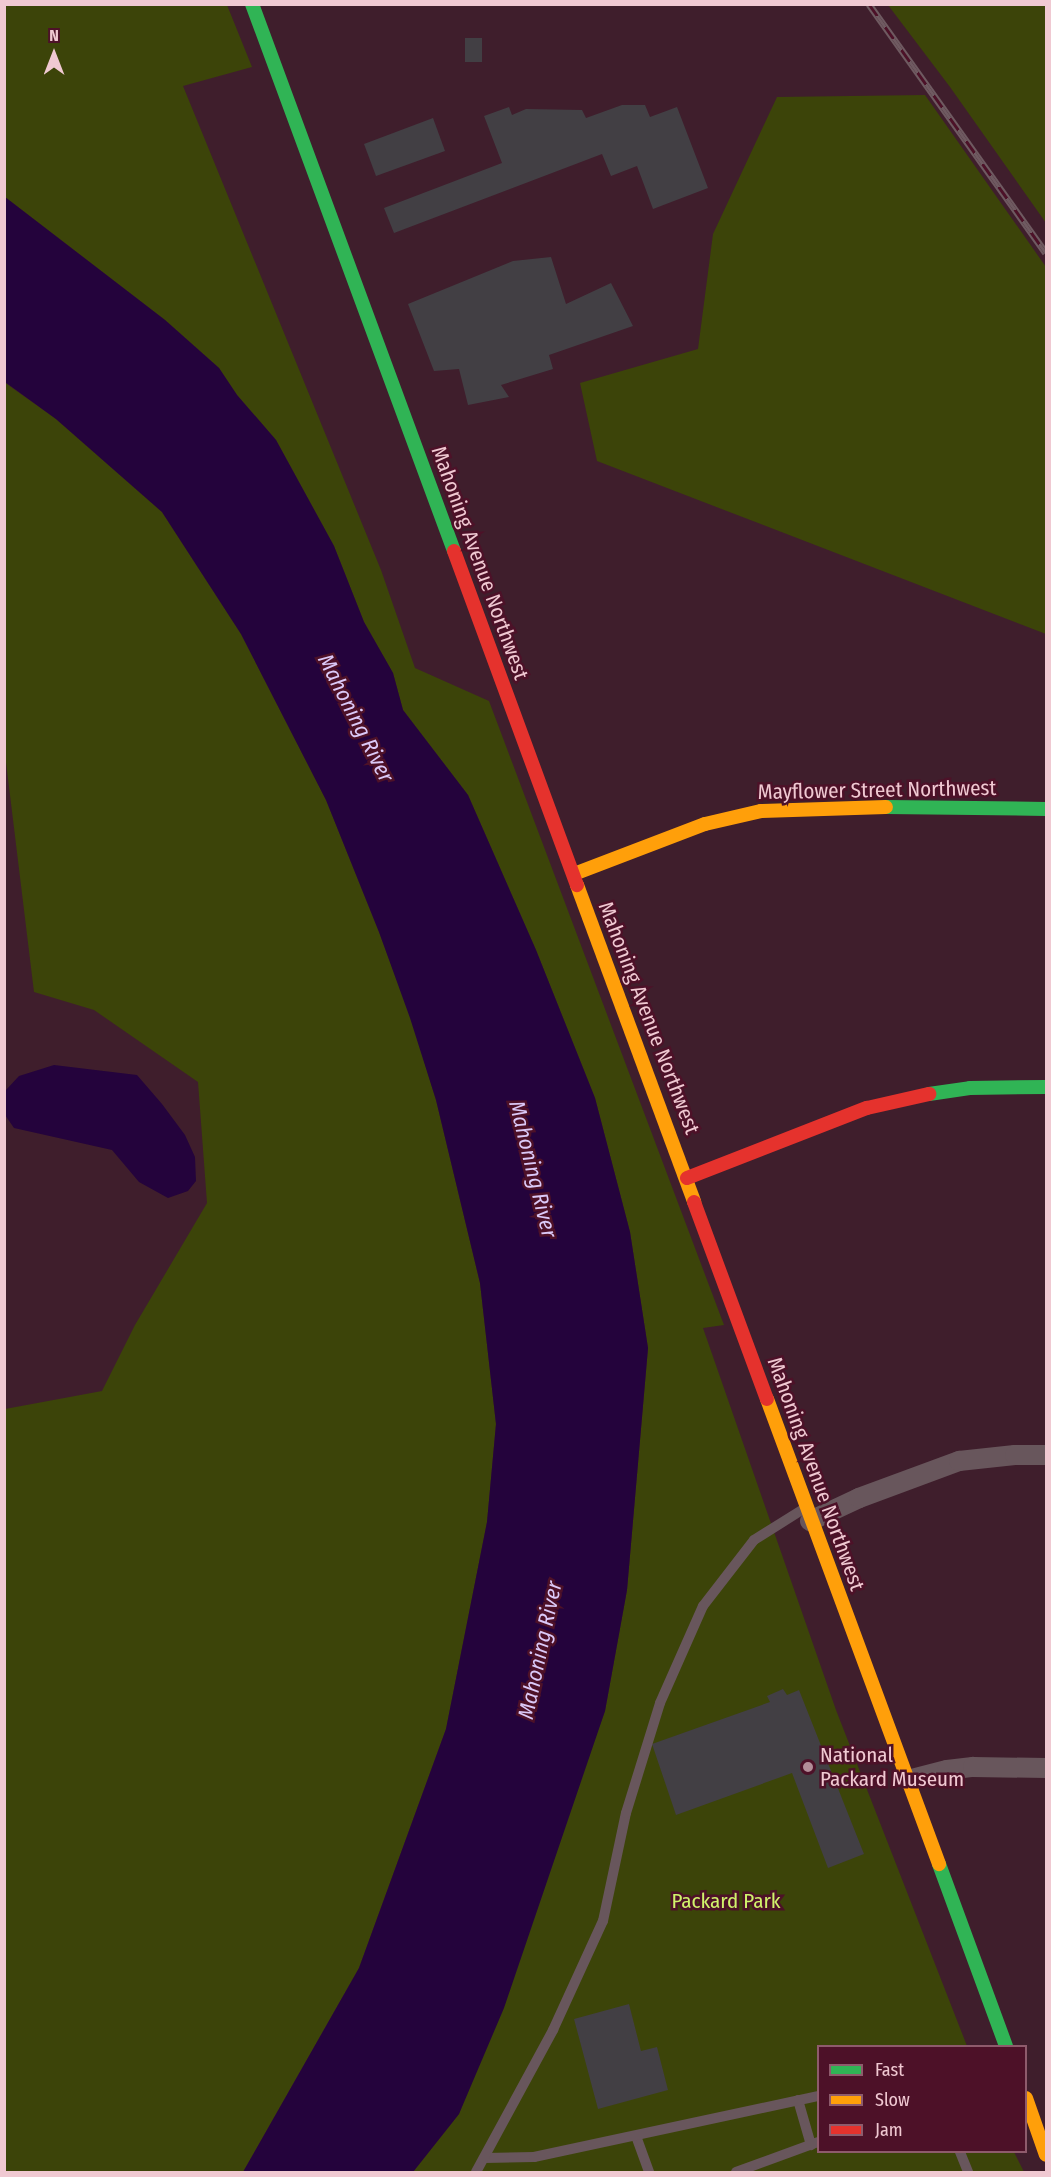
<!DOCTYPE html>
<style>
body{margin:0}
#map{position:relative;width:1051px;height:2177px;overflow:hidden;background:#3f1e2c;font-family:"Fira Sans Condensed",sans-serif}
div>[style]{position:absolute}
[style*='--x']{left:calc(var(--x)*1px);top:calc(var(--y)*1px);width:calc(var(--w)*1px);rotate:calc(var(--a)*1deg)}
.green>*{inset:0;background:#3c4409}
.water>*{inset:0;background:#24033c}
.building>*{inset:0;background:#423f44}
.lane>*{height:10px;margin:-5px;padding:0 5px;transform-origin:5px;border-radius:5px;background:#68565c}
.street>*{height:20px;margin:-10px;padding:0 10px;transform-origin:10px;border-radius:10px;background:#68565c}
.fast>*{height:14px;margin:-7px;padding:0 7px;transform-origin:7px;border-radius:7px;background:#30b455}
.slow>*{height:14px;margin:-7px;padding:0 7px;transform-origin:7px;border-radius:7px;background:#ff9f0a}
.jam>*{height:14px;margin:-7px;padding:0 7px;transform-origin:7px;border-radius:7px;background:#e5322d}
.rail>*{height:7px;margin-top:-3.5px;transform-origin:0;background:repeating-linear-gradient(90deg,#4d1128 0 14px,#6f5a61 0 28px);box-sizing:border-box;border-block:2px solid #6f5a61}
.dots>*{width:16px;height:16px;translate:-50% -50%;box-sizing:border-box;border:3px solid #4d1128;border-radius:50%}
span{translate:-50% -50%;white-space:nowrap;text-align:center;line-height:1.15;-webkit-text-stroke:5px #4d1128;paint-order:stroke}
.street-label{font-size:21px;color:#f0c9d2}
.poi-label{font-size:21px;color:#f0c9d2}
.left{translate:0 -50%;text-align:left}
.park-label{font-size:21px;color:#d0f36b}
.water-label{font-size:22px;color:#dbc9f8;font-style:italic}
.frame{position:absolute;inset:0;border:6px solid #f0c9d2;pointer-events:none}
.legend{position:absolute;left:817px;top:2045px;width:210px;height:108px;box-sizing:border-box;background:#4d1128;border:2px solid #8e5b6c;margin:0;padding:8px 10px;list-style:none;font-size:18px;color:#f0c9d2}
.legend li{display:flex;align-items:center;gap:12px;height:30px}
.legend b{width:30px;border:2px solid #8e5b6c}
.north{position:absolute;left:24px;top:24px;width:60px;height:60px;-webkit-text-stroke:4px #4d1128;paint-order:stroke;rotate:0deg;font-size:16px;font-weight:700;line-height:24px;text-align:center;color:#f0c9d2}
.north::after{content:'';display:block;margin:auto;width:21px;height:27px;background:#f0c9d2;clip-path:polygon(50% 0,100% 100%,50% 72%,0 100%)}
</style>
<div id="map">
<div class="green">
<div style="clip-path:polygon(4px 5px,227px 5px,252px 67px,183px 86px,381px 570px,415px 668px,489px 701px,724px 1325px,703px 1328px,836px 1710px,967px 2046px,818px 2046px,818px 2152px,1014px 2152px,1024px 2172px,413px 2172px,459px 2114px,605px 1711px,627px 1590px,648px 1348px,630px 1232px,595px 1098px,536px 950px,468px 795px,403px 710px,393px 673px,364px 622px,334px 546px,276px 440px,237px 395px,219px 368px,165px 320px,5px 197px)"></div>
<div style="clip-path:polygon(888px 5px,1046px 5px,1046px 223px,950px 87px)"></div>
<div style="clip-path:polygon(925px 95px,1046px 267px,1046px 634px,597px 461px,580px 383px,698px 349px,713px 234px,777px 97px)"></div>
<div style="clip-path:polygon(4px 382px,56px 419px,162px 512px,241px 634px,326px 800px,379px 932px,411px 1018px,436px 1100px,480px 1283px,496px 1424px,487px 1522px,446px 1729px,359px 1968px,243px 2172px,5px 2172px,5px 1409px,102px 1391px,135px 1325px,207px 1203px,198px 1082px,94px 1010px,34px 992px,5px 754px)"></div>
</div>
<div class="water">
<div style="clip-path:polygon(5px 197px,165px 320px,219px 368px,237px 395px,276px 440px,334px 546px,364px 622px,393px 673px,403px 710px,468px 795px,536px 950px,595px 1098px,630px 1232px,648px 1348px,627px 1590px,605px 1711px,504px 2008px,459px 2114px,413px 2172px,243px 2172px,359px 1968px,446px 1729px,487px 1522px,496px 1424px,480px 1283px,436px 1100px,410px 1018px,379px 932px,326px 800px,241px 634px,162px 512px,56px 419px,5px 382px)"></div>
<div style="clip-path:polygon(54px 1065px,137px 1075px,162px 1104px,185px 1135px,195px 1157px,196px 1181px,188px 1191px,168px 1198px,139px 1182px,112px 1150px,14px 1128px,5px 1115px,6px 1090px,19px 1076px)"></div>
</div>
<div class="building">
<div style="clip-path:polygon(465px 38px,482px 38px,482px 62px,465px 62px)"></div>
<div style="clip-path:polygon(622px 105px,645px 105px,650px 117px,677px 107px,708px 188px,653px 209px,637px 166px,611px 176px,602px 154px,394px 233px,384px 208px,502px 163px,484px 116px,509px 107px,512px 115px,526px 109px,582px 110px,586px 118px)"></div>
<div style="clip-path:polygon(433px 118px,445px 151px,376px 176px,364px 144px)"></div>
<div style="clip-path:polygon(551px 257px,566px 304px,611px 283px,633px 326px,549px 355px,553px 369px,501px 385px,509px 397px,468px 405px,459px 369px,434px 371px,408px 304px,513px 261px)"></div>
<div style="clip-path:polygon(783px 1689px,787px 1695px,799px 1690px,864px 1854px,828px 1868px,792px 1773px,676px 1815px,652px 1744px,770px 1702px,767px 1696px)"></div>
<div style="clip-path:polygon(629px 2004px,641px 2051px,657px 2047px,668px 2090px,598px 2109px,574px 2019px)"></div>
</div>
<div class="lane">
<div style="--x:798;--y:2100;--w:47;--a:73.9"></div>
<div style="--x:636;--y:2136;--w:38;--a:70"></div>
<div style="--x:960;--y:2152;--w:22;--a:68"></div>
<div style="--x:485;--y:2158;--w:49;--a:-1.2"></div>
<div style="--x:534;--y:2157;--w:290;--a:-12.1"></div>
<div style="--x:476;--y:2172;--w:162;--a:-61.5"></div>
<div style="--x:553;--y:2030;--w:120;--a:-65.4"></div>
<div style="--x:603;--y:1921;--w:110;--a:-78"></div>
<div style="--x:626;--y:1813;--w:115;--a:-72.8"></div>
<div style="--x:660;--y:1703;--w:106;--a:-66.1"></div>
<div style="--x:703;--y:1606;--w:83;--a:-52.3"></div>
<div style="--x:754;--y:1540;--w:60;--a:-32.1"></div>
<div style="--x:736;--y:2172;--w:87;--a:-20.1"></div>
</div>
<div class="street">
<div style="--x:810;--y:1521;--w:54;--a:-25.1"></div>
<div style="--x:859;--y:1498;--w:107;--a:-20.3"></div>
<div style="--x:959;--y:1461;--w:56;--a:-6.1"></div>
<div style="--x:1015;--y:1455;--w:31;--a:0"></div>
<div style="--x:908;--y:1780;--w:40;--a:-14.4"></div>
<div style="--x:947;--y:1770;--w:26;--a:-7"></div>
<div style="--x:973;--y:1767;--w:73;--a:0.8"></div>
</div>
<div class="fast">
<div style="--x:252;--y:4;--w:583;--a:69.73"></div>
<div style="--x:886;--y:807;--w:160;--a:0.7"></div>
<div style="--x:929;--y:1094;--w:41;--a:-8.3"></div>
<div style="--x:970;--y:1088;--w:76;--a:-0.8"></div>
<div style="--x:939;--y:1864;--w:194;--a:69.8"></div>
</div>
<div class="slow">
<div style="--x:574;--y:874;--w:140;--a:-20.9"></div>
<div style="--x:705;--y:824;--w:57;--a:-13.1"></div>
<div style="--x:761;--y:811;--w:125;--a:-1.8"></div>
<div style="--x:577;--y:885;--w:338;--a:69.7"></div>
<div style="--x:767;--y:1399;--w:496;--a:69.7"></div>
<div style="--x:1026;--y:2098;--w:60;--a:70.7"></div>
</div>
<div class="jam">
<div style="--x:454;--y:551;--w:356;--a:69.8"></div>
<div style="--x:687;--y:1178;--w:193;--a:-21.3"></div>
<div style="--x:867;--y:1108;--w:64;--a:-12.7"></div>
<div style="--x:694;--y:1202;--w:210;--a:69.7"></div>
</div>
<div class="rail">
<div style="--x:869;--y:4;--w:305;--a:54.6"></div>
</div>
<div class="dots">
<div style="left:808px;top:1767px;background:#b28d98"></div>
</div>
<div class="street-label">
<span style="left:480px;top:563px;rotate:70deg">Mahoning Avenue Northwest</span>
<span style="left:877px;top:790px;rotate:-1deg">Mayflower Street Northwest</span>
<span style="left:649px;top:1018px;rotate:69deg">Mahoning Avenue Northwest</span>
<span style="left:816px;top:1474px;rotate:70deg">Mahoning Avenue Northwest</span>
</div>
<div class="poi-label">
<span class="left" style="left:820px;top:1767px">National<br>Packard Museum</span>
</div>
<div class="park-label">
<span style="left:726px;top:1901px">Packard Park</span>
</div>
<div class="water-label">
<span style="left:356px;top:718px;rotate:63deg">Mahoning River</span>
<span style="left:533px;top:1169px;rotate:76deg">Mahoning River</span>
<span style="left:540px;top:1650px;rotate:-78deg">Mahoning River</span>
</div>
<div class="frame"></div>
<ul class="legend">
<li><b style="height:8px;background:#30b455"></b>Fast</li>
<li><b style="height:8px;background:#ff9f0a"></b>Slow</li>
<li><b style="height:8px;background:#e5322d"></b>Jam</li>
</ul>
<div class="north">N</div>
</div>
